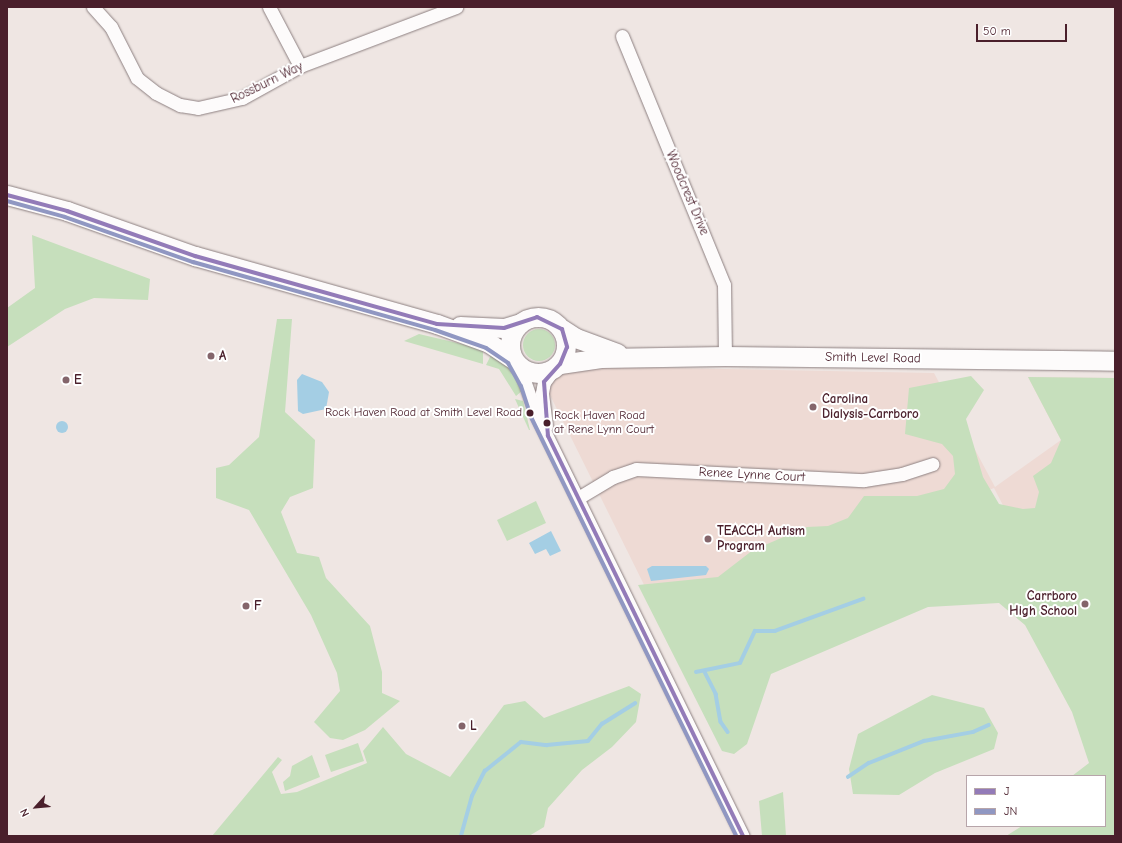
<!DOCTYPE html>
<style>
body{margin:0}
#map{position:relative;width:1122px;height:843px;overflow:hidden;background:#efe6e3;font-family:"Comic Neue",sans-serif}
div>[style]{position:absolute}
[style*='--x']{left:calc(var(--x)*1px);top:calc(var(--y)*1px);width:calc(var(--w)*1px);rotate:calc(var(--a)*1deg)}
.built>*{inset:0;background:#eedad4}
.green>*{inset:0;background:#c6dfbc}
.round{border-radius:50%}
.water>*{inset:0;background:#a4cee4}
.stream>*{height:3.5px;margin:-1.75px;padding:0 1.75px;transform-origin:1.75px;border-radius:1.75px;background:#a4cee4}
.roads{filter:drop-shadow(0 0 1px #8d8081) drop-shadow(0 0 1px #8d8081)}
.minor>*{height:13px;margin:-6.5px;padding:0 6.5px;transform-origin:6.5px;border-radius:6.5px;background:#fdfbfb}
.secondary>*{height:19px;margin:-9.5px;padding:0 9.5px;transform-origin:9.5px;border-radius:9.5px;background:#fdfbfb}
.secondary>.ring{margin:-9.5px;padding:0;box-sizing:content-box;background:none;border:19px solid #fdfbfb;border-radius:50%}
.bus-1>*{height:4px;margin:-2px;padding:0 2px;transform-origin:2px;border-radius:2px;background:#937bb8}
.bus-2>*{height:4px;margin:-2px;padding:0 2px;transform-origin:2px;border-radius:2px;background:#9097c2}
.dots>*{width:11px;height:11px;translate:-50% -50%;box-sizing:border-box;border:2px solid #fff;border-radius:50%}
span{translate:-50% -50%;white-space:nowrap;text-align:center;line-height:1.15;-webkit-text-stroke:4px #fff;paint-order:stroke}
.bus-label{font-size:12px;color:#4a1f2b}
.right{translate:-100% -50%;text-align:right}
.left{translate:0 -50%;text-align:left}
.street-label{font-size:13px;color:#4a1f2b}
.poi-label{font-size:13px;color:#4a1f2b;font-weight:700}
.frame{position:absolute;inset:0;border:8px solid #4a1f2b;pointer-events:none}
.legend{position:absolute;left:966px;top:775px;width:140px;height:52px;box-sizing:border-box;background:#fff;border:1px solid #b7a5aa;margin:0;padding:5px 7px;list-style:none;font-size:12px;color:#4a1f2b}
.legend li{display:flex;align-items:center;gap:8px;height:20px}
.legend b{width:20px;border:1px solid #b7a5aa}
.north{position:absolute;left:16px;top:787px;width:40px;height:40px;-webkit-text-stroke:3px #fff;paint-order:stroke;rotate:243deg;font-size:11px;font-weight:700;line-height:16px;text-align:center;color:#4a1f2b}
.north::after{content:'';display:block;margin:auto;width:14px;height:18px;background:#4a1f2b;clip-path:polygon(50% 0,100% 100%,50% 72%,0 100%)}
.scale{position:absolute;left:976px;top:24px;width:91px;height:18px;box-sizing:border-box;border:2px solid #4a1f2b;border-top:0;padding-left:5px;font-size:12px;line-height:14px;white-space:nowrap;color:#4a1f2b;-webkit-text-stroke:3px #fff;paint-order:stroke}
</style>
<div id="map">
<div class="built">
<div style="clip-path:polygon(560px 366px,934px 373px,995px 487px,1061px 440px,1028px 377px,1115px 378px,1115px 720px,994px 488px,659px 615px,545px 385px)"></div>
</div>
<div class="green">
<div style="clip-path:polygon(32px 235px,150px 279px,148px 300px,94px 298px,65px 309px,7px 347px,7px 308px,35px 288px)"></div>
<div style="clip-path:polygon(277px 319px,292px 319px,285px 412px,315px 440px,313px 488px,290px 497px,281px 512px,297px 553px,319px 557px,326px 578px,370px 626px,382px 672px,382px 693px,400px 701px,365px 730px,343px 740px,330px 738px,314px 722px,340px 691px,337px 673px,311px 615px,249px 510px,216px 498px,216px 468px,229px 465px,259px 437px)"></div>
<div class="round" style="left:523px;top:329px;width:32px;height:32px"></div>
<div style="clip-path:polygon(419px 334px,483px 349px,483px 364px,404px 341px)"></div>
<div style="clip-path:polygon(493px 351px,514px 369px,522px 391px,516px 396px,499px 369px,486px 365px)"></div>
<div style="clip-path:polygon(971px 376px,984px 390px,966px 419px,983px 477px,999px 504px,1023px 509px,1035px 508px,1039px 492px,1033px 476px,1051px 463px,1061px 440px,1028px 377px,1115px 378px,1115px 836px,1006px 836px,1022px 826px,1105px 826px,1105px 776px,1072px 776px,1089px 763px,1072px 712px,1025px 625px,999px 603px,928px 607px,771px 674px,747px 744px,734px 754px,722px 751px,638px 585px,718px 577px,753px 550px,807px 527px,828px 526px,848px 518px,864px 496px,917px 496px,944px 489px,955px 474px,953px 456px,942px 444px,905px 434px,909px 388px)"></div>
<div style="clip-path:polygon(515px 399px,523px 401px,530px 430px,529px 430px)"></div>
<div style="clip-path:polygon(536px 501px,546px 523px,507px 541px,497px 520px)"></div>
<div style="clip-path:polygon(629px 686px,641px 694px,636px 722px,612px 747px,582px 770px,548px 808px,544px 827px,529px 836px,212px 836px,278px 757px,282px 760px,272px 772px,281px 794px,297px 792px,367px 763px,363px 751px,383px 727px,406px 754px,450px 777px,504px 705px,525px 701px,544px 718px)"></div>
<div style="clip-path:polygon(932px 695px,984px 708px,998px 733px,994px 749px,935px 773px,899px 795px,853px 794px,849px 769px,858px 734px)"></div>
<div style="clip-path:polygon(358px 743px,364px 761px,331px 772px,325px 755px)"></div>
<div style="clip-path:polygon(312px 755px,320px 777px,285px 791px,283px 782px,290px 776px,292px 766px)"></div>
<div style="clip-path:polygon(783px 792px,786px 836px,762px 836px,759px 801px)"></div>
</div>
<div class="water">
<div style="clip-path:polygon(302px 374px,322px 382px,329px 392px,326px 409px,303px 414px,298px 411px,297px 380px)"></div>
<div class="round" style="left:56px;top:421px;width:12px;height:12px"></div>
<div style="clip-path:polygon(551px 531px,561px 551px,550px 556px,546px 549px,535px 554px,529px 543px)"></div>
<div style="clip-path:polygon(652px 566px,706px 566px,709px 569px,706px 575px,651px 581px,647px 569px)"></div>
</div>
<div class="stream">
<div style="--x:696;--y:672;--w:45;--a:-11.6"></div>
<div style="--x:740;--y:663;--w:35;--a:-65"></div>
<div style="--x:755;--y:631;--w:20;--a:0"></div>
<div style="--x:775;--y:631;--w:94;--a:-20"></div>
<div style="--x:705;--y:672;--w:25;--a:63"></div>
<div style="--x:716;--y:694;--w:28;--a:80"></div>
<div style="--x:721;--y:722;--w:12;--a:55"></div>
<div style="--x:848;--y:777;--w:25;--a:-34"></div>
<div style="--x:869;--y:763;--w:59;--a:-21.8"></div>
<div style="--x:924;--y:741;--w:50;--a:-10.4"></div>
<div style="--x:973;--y:732;--w:17;--a:-24"></div>
<div style="--x:461;--y:836;--w:41;--a:-74.6"></div>
<div style="--x:472;--y:796;--w:28;--a:-63"></div>
<div style="--x:485;--y:771;--w:46;--a:-38.9"></div>
<div style="--x:521;--y:742;--w:26;--a:7"></div>
<div style="--x:547;--y:745;--w:41;--a:-5.6"></div>
<div style="--x:588;--y:741;--w:22;--a:-51"></div>
<div style="--x:602;--y:724;--w:39;--a:-32"></div>
</div>
<div class="roads">
<div class="minor">
<div style="--x:93;--y:7;--w:27;--a:48"></div>
<div style="--x:111;--y:27;--w:57;--a:63"></div>
<div style="--x:137;--y:78;--w:24;--a:38"></div>
<div style="--x:156;--y:93;--w:27;--a:27"></div>
<div style="--x:180;--y:105;--w:18;--a:9"></div>
<div style="--x:198;--y:108;--w:45;--a:-12.8"></div>
<div style="--x:242;--y:98;--w:66;--a:-28.9"></div>
<div style="--x:300;--y:66;--w:167;--a:-20.7"></div>
<div style="--x:269;--y:7;--w:67;--a:62.3"></div>
<div style="--x:622;--y:36;--w:269;--a:67.7"></div>
<div style="--x:724;--y:285;--w:71;--a:89.2"></div>
<div style="--x:519;--y:366;--w:51;--a:70.5"></div>
<div style="--x:536;--y:414;--w:470;--a:63.9"></div>
<div style="--x:546;--y:426;--w:33;--a:-97"></div>
<div style="--x:542;--y:393;--w:11;--a:-80"></div>
<div style="--x:544;--y:382;--w:15;--a:-53"></div>
<div style="--x:578;--y:498;--w:41;--a:-31"></div>
<div style="--x:613;--y:477;--w:24;--a:-19"></div>
<div style="--x:636;--y:469;--w:228;--a:2.8"></div>
<div style="--x:864;--y:480;--w:38;--a:-9"></div>
<div style="--x:902;--y:474;--w:32;--a:-18"></div>
</div>
<div class="secondary">
<div style="--x:7;--y:195;--w:62;--a:14.9"></div>
<div style="--x:67;--y:211;--w:136;--a:19.4"></div>
<div style="--x:195;--y:256;--w:251;--a:15.7"></div>
<div style="--x:437;--y:324;--w:55;--a:20.1"></div>
<div style="--x:489;--y:343;--w:29;--a:34"></div>
<div class="ring" style="left:510px;top:317px;width:37px;height:37px"></div>
<div style="--x:460;--y:326;--w:44;--a:2.6"></div>
<div style="--x:504;--y:328;--w:17;--a:-17"></div>
<div style="--x:562;--y:329;--w:17;--a:33"></div>
<div style="--x:576;--y:338;--w:44;--a:20.1"></div>
<div style="--x:560;--y:364;--w:41;--a:-8.3"></div>
<div style="--x:601;--y:358;--w:124;--a:-0.9"></div>
<div style="--x:725;--y:356;--w:390;--a:0.7"></div>
</div>
</div>
<div class="bus-1">
<div style="--x:7;--y:195;--w:62;--a:14.9"></div>
<div style="--x:67;--y:211;--w:136;--a:19.4"></div>
<div style="--x:195;--y:256;--w:251;--a:15.7"></div>
<div style="--x:437;--y:324;--w:67;--a:3.4"></div>
<div style="--x:504;--y:328;--w:35;--a:-18"></div>
<div style="--x:537;--y:317;--w:28;--a:26"></div>
<div style="--x:562;--y:329;--w:19;--a:74"></div>
<div style="--x:567;--y:347;--w:18;--a:112"></div>
<div style="--x:560;--y:364;--w:24;--a:132"></div>
<div style="--x:544;--y:382;--w:54;--a:85.8"></div>
<div style="--x:548;--y:436;--w:445;--a:64"></div>
</div>
<div class="bus-2">
<div style="--x:7;--y:201;--w:60;--a:15.4"></div>
<div style="--x:65;--y:217;--w:136;--a:19.4"></div>
<div style="--x:193;--y:262;--w:251;--a:15.7"></div>
<div style="--x:435;--y:330;--w:54;--a:19.4"></div>
<div style="--x:486;--y:348;--w:27;--a:34"></div>
<div style="--x:508;--y:363;--w:26;--a:61"></div>
<div style="--x:521;--y:386;--w:33;--a:72"></div>
<div style="--x:531;--y:417;--w:466;--a:63.9"></div>
</div>
<div class="dots">
<div style="left:211px;top:356px;background:#84656b"></div>
<div style="left:66px;top:380px;background:#84656b"></div>
<div style="left:813px;top:407px;background:#84656b"></div>
<div style="left:530px;top:413px;background:#4a1f2b"></div>
<div style="left:547px;top:423px;background:#4a1f2b"></div>
<div style="left:708px;top:539px;background:#84656b"></div>
<div style="left:1085px;top:604px;background:#84656b"></div>
<div style="left:246px;top:606px;background:#84656b"></div>
<div style="left:462px;top:726px;background:#84656b"></div>
</div>
<div class="bus-label">
<span class="right" style="left:522px;top:413px">Rock Haven Road at Smith Level Road</span>
<span class="left" style="left:554px;top:423px">Rock Haven Road<br>at Rene Lynn Court</span>
</div>
<div class="street-label">
<span style="left:267px;top:83px;rotate:-26deg">Rossburn Way</span>
<span style="left:687px;top:193px;rotate:67deg">Woodcrest Drive</span>
<span style="left:873px;top:358px;rotate:1deg">Smith Level Road</span>
<span style="left:752px;top:475px;rotate:3deg">Renee Lynne Court</span>
</div>
<div class="poi-label">
<span class="left" style="left:219px;top:356px">A</span>
<span class="left" style="left:74px;top:380px">E</span>
<span class="left" style="left:822px;top:407px">Carolina<br>Dialysis-Carrboro</span>
<span class="left" style="left:717px;top:539px">TEACCH Autism<br>Program</span>
<span class="right" style="left:1077px;top:604px">Carrboro<br>High School</span>
<span class="left" style="left:254px;top:606px">F</span>
<span class="left" style="left:470px;top:726px">L</span>
</div>
<div class="frame"></div>
<ul class="legend">
<li><b style="height:5px;background:#937bb8"></b>J</li>
<li><b style="height:5px;background:#9097c2"></b>JN</li>
</ul>
<div class="north">N</div>
<div class="scale">50 m</div>
</div>
